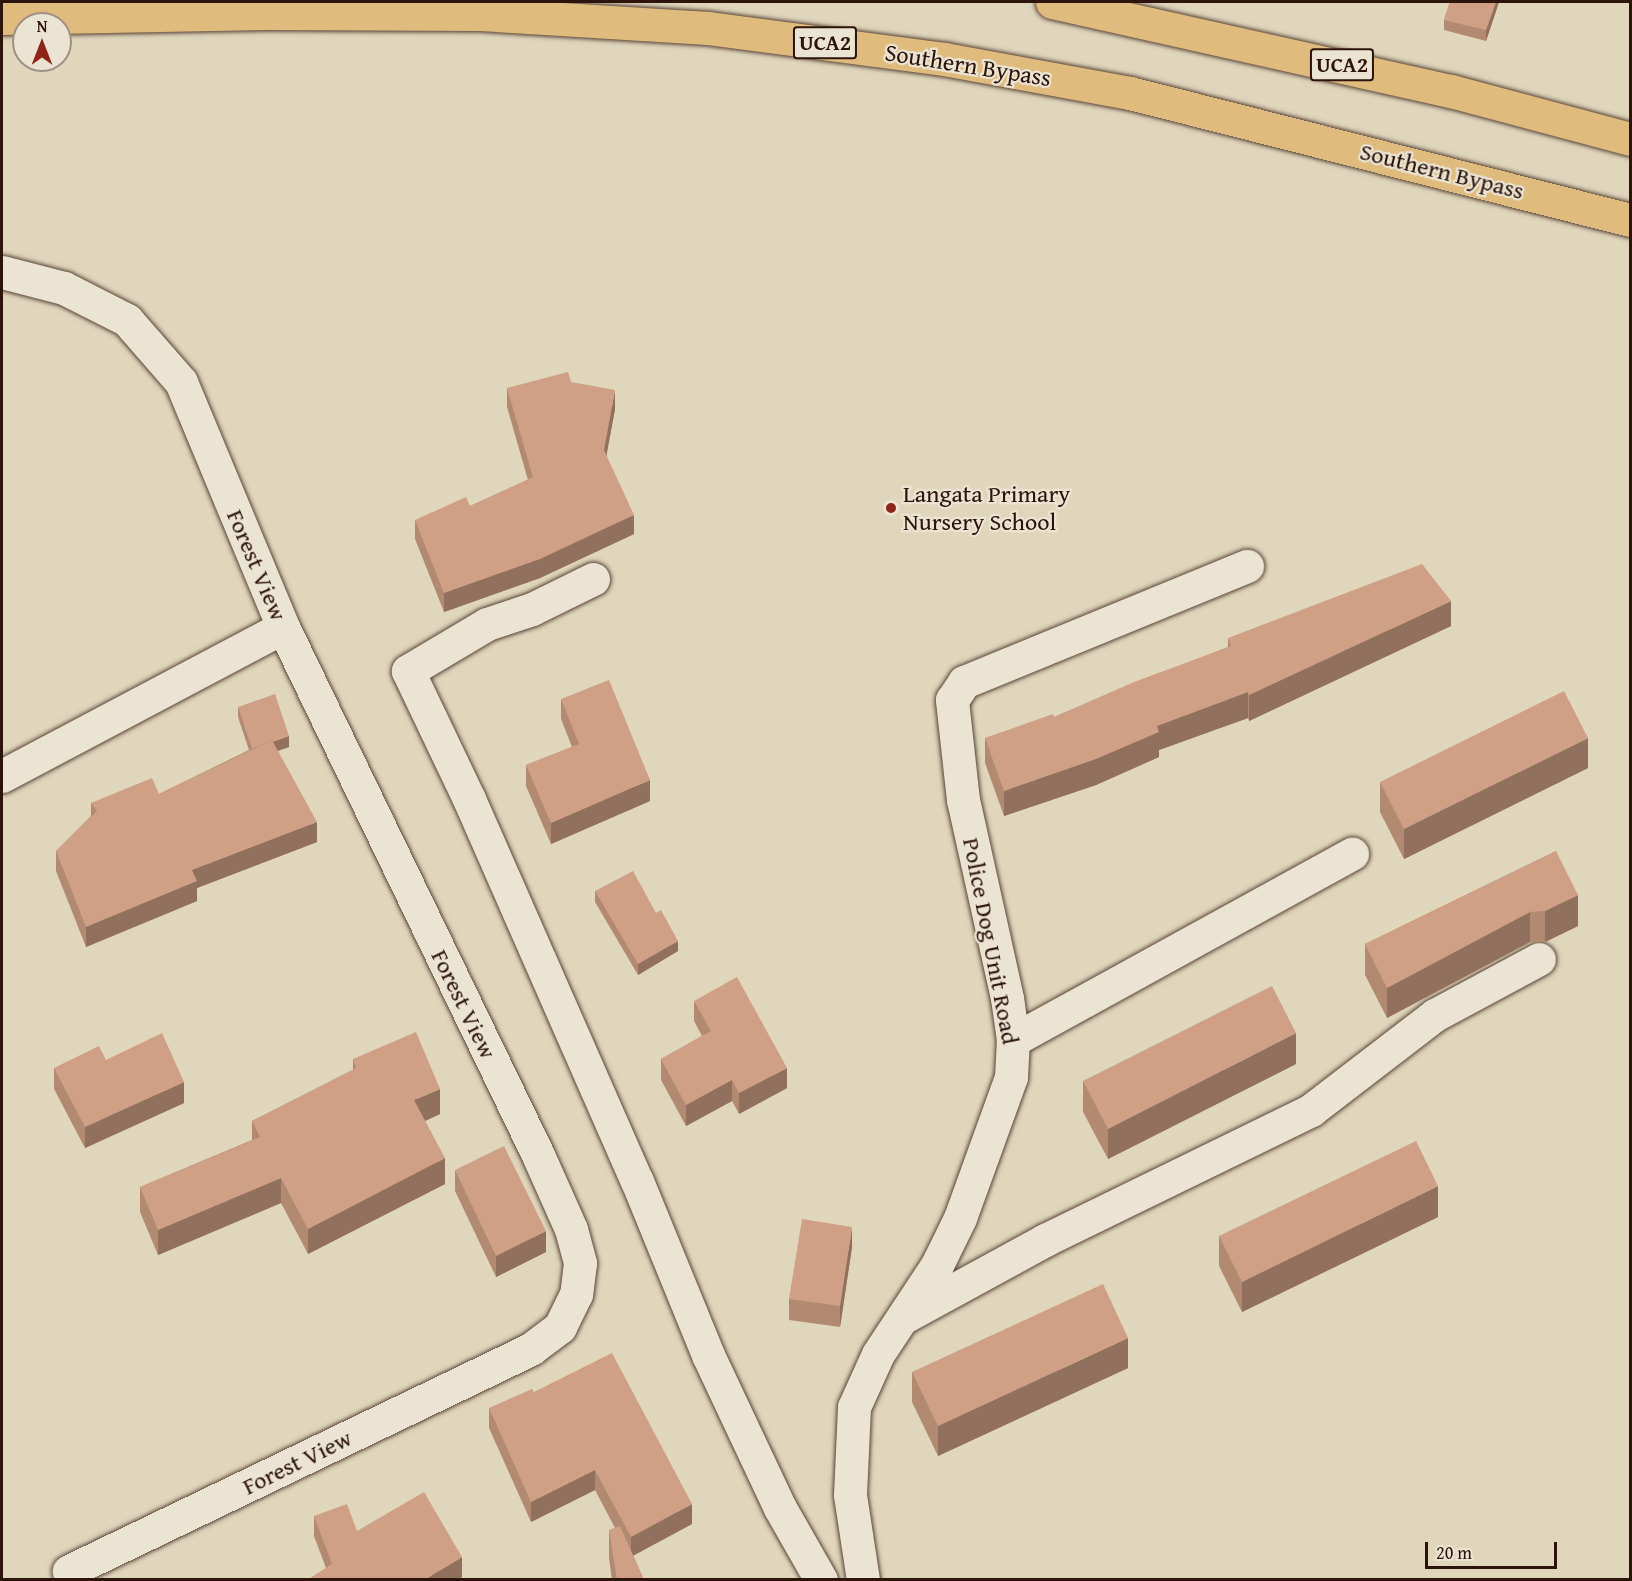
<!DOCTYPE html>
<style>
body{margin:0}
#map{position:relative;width:1632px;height:1581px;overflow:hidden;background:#e0d6bc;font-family:"Gentium Book Plus",serif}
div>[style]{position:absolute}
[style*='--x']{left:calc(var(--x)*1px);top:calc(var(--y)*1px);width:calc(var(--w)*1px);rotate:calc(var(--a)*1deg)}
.roads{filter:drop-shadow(0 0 2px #5a4437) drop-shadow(0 0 2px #5a4437)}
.minor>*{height:33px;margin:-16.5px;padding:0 16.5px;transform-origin:16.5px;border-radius:16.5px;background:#ebe4d3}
.highway>*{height:33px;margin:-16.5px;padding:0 16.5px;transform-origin:16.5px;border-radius:16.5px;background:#e0bb7e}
.wall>*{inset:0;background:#b28a72}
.shaded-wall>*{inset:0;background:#91705d}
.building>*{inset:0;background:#cfa085}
.dots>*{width:16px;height:16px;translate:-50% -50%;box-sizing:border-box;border:3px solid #ebe4d3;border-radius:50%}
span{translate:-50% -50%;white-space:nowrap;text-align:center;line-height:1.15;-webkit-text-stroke:4.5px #ebe4d3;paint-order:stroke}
.shield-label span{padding:2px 4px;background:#ebe4d3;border:2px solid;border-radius:4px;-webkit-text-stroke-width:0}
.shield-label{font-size:22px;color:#2d140b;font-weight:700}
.street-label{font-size:24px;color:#2d140b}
.poi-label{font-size:24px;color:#2d140b}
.left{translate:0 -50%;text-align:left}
.frame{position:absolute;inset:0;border:3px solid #2d140b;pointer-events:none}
.north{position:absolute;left:12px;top:12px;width:60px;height:60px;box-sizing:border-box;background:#ebe4d3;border:2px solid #9f9183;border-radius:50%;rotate:0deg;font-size:16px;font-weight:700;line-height:24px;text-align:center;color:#2d140b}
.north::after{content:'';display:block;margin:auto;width:21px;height:27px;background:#8f2418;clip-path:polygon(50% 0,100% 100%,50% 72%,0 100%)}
.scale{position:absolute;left:1425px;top:1542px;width:132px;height:27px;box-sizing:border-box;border:3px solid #2d140b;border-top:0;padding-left:8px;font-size:18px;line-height:21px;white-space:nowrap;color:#2d140b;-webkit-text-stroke:4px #ebe4d3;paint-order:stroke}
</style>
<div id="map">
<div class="roads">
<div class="minor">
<div style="--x:2;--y:272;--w:64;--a:14.5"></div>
<div style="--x:64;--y:288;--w:71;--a:26.9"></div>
<div style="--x:127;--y:320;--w:82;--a:48.9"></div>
<div style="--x:181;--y:382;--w:265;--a:67.4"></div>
<div style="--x:283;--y:627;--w:586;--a:64.22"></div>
<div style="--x:538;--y:1155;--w:81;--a:66"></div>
<div style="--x:571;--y:1229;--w:35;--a:75"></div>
<div style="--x:580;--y:1263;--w:31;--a:97"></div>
<div style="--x:576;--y:1294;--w:37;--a:116"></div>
<div style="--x:560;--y:1327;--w:36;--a:143"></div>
<div style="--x:531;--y:1349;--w:513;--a:154.33"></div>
<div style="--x:593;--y:579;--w:68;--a:153.8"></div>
<div style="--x:532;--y:609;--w:47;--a:161.6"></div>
<div style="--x:487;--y:624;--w:92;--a:149.3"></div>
<div style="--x:408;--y:671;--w:142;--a:64.5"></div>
<div style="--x:469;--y:799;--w:417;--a:66.3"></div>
<div style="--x:637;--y:1181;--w:188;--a:67.8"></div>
<div style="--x:708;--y:1355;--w:169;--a:64.8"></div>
<div style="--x:780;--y:1508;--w:83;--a:60.3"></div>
<div style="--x:2;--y:776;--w:318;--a:-27.9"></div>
<div style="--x:1013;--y:1040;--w:387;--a:-28.8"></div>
<div style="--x:904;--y:1317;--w:161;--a:-28.6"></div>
<div style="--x:1045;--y:1240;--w:296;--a:-26"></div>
<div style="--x:1311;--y:1110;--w:156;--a:-37.5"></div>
<div style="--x:1435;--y:1015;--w:118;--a:-28.3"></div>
<div style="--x:863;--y:1580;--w:86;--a:-98.7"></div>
<div style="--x:850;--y:1495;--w:88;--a:-87.4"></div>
<div style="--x:854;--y:1407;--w:58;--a:-65.6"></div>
<div style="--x:878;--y:1354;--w:107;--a:-56.5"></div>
<div style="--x:937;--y:1265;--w:52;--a:-63.9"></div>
<div style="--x:960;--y:1218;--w:150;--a:-70.1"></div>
<div style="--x:1011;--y:1077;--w:37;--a:-87"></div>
<div style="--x:1013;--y:1040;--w:42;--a:-98.1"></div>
<div style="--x:1007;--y:998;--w:203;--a:-102.5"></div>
<div style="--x:963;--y:800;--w:101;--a:-96.3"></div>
<div style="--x:952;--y:700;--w:22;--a:-56"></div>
<div style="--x:964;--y:682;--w:306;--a:-22.3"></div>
</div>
<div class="highway">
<div style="--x:1052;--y:2;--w:409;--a:12.6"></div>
<div style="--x:1451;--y:91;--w:185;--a:15"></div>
<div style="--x:2;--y:18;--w:264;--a:-1.1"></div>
<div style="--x:266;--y:13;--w:214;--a:0.3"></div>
<div style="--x:480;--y:14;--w:228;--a:3.5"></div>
<div style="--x:708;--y:28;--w:238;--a:7.5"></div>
<div style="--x:944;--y:59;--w:189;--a:10.4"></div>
<div style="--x:1130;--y:93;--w:516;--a:14.25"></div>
</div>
</div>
<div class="wall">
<div style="clip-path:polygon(1450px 2px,1499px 2px,1486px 41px,1444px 30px,1444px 20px)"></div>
<div style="clip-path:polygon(571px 382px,615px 409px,606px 456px,634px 534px,540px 578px,444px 612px,415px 539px,415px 520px,470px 506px,528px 480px,507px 407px,507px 388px)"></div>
<div style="clip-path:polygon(1451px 626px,1249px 721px,1248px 718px,1159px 750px,1159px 757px,1096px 785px,1004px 816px,985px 763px,985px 738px,1054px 717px,1228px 647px,1228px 638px)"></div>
<div style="clip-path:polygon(561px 699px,650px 801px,551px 844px,526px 786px,526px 765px,572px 747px,561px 719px)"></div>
<div style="clip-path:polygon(238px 707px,289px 747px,278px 751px,317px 842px,197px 888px,197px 901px,86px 947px,56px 871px,56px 851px,91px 816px,91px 803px,159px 794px,249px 750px,238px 717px)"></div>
<div style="clip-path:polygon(1588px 768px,1404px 859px,1380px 812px,1380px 782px)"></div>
<div style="clip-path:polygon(1556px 851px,1578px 926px,1545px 942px,1530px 942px,1387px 1018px,1365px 975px,1365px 944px)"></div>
<div style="clip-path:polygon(595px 891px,656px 913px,678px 951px,638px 975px,595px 902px)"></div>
<div style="clip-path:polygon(694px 1001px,787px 1088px,739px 1114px,732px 1101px,686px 1126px,661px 1080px,661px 1059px,702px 1036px,694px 1021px)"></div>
<div style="clip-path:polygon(353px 1059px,440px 1114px,425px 1121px,445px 1184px,308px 1254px,281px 1203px,158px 1255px,140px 1212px,140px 1187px,252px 1140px,252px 1121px,353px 1070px)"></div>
<div style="clip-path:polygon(106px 1060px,184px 1103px,85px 1148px,54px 1089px,54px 1068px)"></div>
<div style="clip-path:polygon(1296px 1064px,1108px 1159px,1083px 1112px,1083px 1081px)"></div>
<div style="clip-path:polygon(455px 1170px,546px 1252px,496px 1277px,455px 1191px)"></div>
<div style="clip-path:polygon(1438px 1217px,1242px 1312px,1219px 1266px,1219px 1236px)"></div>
<div style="clip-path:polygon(852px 1247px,840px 1327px,789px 1320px,789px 1299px)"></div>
<div style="clip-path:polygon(1128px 1368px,938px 1456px,912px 1402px,912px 1372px)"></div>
<div style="clip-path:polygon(534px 1392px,692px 1524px,633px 1555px,644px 1580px,612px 1580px,609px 1558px,609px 1530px,615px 1528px,595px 1490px,531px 1522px,489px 1428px,489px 1408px)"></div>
<div style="clip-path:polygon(314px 1516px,357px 1531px,462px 1577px,326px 1568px,314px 1536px)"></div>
</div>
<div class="shaded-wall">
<div style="clip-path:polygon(1496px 2px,1499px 2px,1486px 41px,1486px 30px)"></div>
<div style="clip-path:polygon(615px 390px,615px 409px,604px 469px,604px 450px)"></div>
<div style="clip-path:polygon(634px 515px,634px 534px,540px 578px,444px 612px,444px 593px)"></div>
<div style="clip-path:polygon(1451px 601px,1451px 626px,1249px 721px,1249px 695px)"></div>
<div style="clip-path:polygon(1248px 692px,1248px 718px,1159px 750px,1159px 757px,1096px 785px,1004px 816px,1004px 791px,1157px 726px)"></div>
<div style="clip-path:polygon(289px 736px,289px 747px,252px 759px,252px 749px)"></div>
<div style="clip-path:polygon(1588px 738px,1588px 768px,1404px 859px,1404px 829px)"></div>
<div style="clip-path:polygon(650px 780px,650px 801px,551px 844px,551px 823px)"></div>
<div style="clip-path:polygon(317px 822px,317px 842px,197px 888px,197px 901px,86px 947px,86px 927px,192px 870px)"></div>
<div style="clip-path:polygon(1578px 895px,1578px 926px,1545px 942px,1545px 911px)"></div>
<div style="clip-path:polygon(1530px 912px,1530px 942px,1387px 1018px,1387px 988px)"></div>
<div style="clip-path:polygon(678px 941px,678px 951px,638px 975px,638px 964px)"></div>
<div style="clip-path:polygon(1296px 1033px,1296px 1064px,1108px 1159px,1108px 1129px)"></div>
<div style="clip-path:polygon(787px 1068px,787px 1088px,739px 1114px,739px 1093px)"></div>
<div style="clip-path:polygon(732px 1080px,732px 1101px,686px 1126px,686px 1105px)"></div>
<div style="clip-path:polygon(184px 1082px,184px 1103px,85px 1148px,85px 1127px)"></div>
<div style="clip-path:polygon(440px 1089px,440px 1114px,414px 1126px,414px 1100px)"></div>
<div style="clip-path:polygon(445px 1158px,445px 1184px,308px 1254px,308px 1229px)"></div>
<div style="clip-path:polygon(281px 1178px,281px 1203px,158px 1255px,158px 1230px)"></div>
<div style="clip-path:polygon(1438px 1186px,1438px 1217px,1242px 1312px,1242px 1282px)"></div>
<div style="clip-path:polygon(852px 1227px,852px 1247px,840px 1327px,840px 1306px)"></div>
<div style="clip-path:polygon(546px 1231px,546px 1252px,496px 1277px,496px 1256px)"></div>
<div style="clip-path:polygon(1128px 1338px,1128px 1368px,938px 1456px,938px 1426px)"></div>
<div style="clip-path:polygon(595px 1470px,595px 1490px,531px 1522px,531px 1502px)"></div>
<div style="clip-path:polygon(692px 1504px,692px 1524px,631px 1557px,631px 1537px)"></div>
<div style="clip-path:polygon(462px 1557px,462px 1577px,458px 1580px,424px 1580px)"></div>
</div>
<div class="building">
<div style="clip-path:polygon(1450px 2px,1496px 2px,1486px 30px,1444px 20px)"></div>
<div style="clip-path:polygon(568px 372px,571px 382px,615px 390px,604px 450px,634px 515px,540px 559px,444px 593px,415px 520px,466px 497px,470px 506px,533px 477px,507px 388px)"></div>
<div style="clip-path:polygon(1422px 564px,1451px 601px,1249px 695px,1248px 692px,1157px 726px,1159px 732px,1096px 759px,1004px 791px,985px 738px,1053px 714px,1054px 717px,1134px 682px,1231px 646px,1228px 638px)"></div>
<div style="clip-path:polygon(609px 680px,650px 780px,551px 823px,526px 765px,579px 744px,561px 699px)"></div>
<div style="clip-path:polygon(1564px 691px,1588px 738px,1404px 829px,1380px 782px)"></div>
<div style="clip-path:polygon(275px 694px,289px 736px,273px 742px,272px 740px,252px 749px,238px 707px)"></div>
<div style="clip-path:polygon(272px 740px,317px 822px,192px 870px,197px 881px,86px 927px,56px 851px,97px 811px,91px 803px,152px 778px,159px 794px)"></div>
<div style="clip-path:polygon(1556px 851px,1578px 895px,1545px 911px,1530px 912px,1387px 988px,1365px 944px)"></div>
<div style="clip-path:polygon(633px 871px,656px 913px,661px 910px,678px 941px,638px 964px,595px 891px)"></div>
<div style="clip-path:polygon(737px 977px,787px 1068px,739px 1093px,732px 1080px,686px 1105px,661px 1059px,711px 1031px,694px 1001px)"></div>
<div style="clip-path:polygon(1272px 986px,1296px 1033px,1108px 1129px,1083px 1081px)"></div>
<div style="clip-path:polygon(416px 1032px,440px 1089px,414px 1100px,445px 1158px,308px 1229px,281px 1178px,158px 1230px,140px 1187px,260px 1137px,252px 1121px,356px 1068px,353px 1059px)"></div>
<div style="clip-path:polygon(162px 1033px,184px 1082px,85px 1127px,54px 1068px,99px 1046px,106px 1060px)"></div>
<div style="clip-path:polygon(1416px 1141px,1438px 1186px,1242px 1282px,1219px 1236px)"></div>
<div style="clip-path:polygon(504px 1146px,546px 1231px,496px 1256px,455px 1170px)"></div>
<div style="clip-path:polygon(802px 1219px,852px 1227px,840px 1306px,789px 1299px)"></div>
<div style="clip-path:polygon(1103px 1284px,1128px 1338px,938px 1426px,912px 1372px)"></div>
<div style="clip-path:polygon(612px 1353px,692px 1504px,631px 1537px,595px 1470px,531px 1502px,489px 1408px,532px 1389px,534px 1392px)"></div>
<div style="clip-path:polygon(424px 1492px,462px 1557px,424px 1580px,307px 1580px,332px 1564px,314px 1516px,347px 1504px,357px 1531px)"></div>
<div style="clip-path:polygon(620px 1526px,644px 1580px,617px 1580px,609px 1530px)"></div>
</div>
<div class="dots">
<div style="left:891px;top:508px;background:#8f2418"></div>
</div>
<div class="shield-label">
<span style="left:825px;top:43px">UCA2</span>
<span style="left:1342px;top:65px">UCA2</span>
</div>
<div class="street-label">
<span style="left:968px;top:65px;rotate:9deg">Southern Bypass</span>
<span style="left:1442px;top:171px;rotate:14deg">Southern Bypass</span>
<span style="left:257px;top:565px;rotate:67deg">Forest View</span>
<span style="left:991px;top:941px;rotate:79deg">Police Dog Unit Road</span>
<span style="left:464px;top:1004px;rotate:64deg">Forest View</span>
<span style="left:297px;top:1462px;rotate:-26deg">Forest View</span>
</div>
<div class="poi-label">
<span class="left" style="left:903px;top:508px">Langata Primary<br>Nursery School</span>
</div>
<div class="frame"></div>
<div class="north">N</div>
<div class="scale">20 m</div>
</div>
